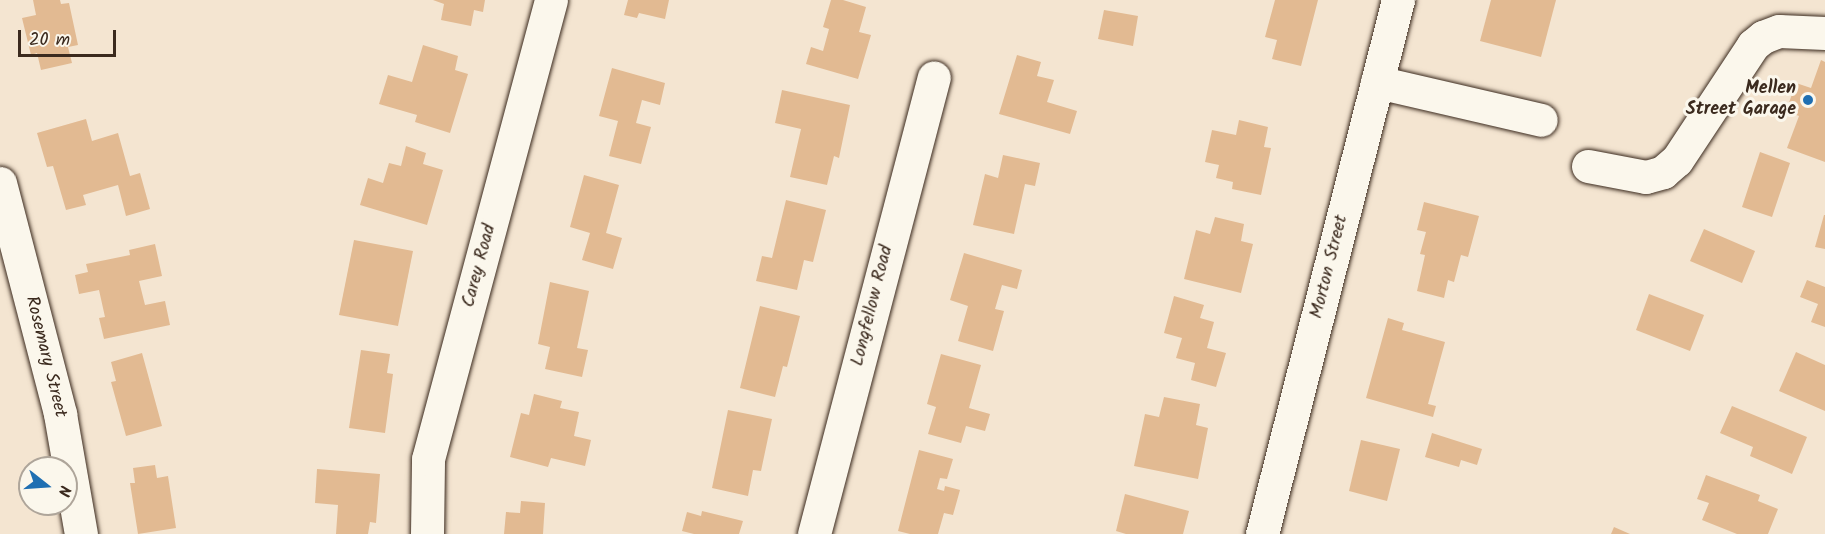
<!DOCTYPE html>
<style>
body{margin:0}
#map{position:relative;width:1825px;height:534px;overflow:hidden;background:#f4e5d1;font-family:Kalam,sans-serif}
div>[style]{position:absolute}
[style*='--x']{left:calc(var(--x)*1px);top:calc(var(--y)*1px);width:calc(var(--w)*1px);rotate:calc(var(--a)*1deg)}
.building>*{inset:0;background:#e2ba92}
.roads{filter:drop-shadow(0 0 2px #3b2a1e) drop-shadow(0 0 2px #3b2a1e)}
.minor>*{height:33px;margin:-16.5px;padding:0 16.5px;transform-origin:16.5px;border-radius:16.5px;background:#fbf7ec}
.dots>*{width:16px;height:16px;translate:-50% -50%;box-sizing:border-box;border:3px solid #fbf7ec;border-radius:50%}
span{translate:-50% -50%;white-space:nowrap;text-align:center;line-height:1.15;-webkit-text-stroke:6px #fbf7ec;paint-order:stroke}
.poi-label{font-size:18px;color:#3b2a1e;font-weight:700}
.right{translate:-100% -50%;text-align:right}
.street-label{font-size:18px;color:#3b2a1e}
.north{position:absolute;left:18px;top:456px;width:60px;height:60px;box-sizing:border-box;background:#fbf7ec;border:2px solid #aea59a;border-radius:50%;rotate:107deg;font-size:16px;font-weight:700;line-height:24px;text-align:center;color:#3b2a1e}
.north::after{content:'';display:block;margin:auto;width:21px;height:27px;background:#1f6fb2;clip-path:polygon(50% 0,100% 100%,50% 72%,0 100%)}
.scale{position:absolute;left:18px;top:30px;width:98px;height:27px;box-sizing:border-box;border:3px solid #3b2a1e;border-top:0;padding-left:8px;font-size:18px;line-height:21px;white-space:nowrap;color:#3b2a1e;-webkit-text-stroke:4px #fbf7ec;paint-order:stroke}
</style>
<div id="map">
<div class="building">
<div style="clip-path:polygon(33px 0,60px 0,61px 4px,69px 3px,78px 45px,68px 47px,72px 63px,41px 70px,37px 53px,31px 55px,22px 18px,36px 15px)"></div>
<div style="clip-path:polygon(433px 0,485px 0,483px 12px,474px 10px,471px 26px,441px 20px,444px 4px)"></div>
<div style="clip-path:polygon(628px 0,669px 0,665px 19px,639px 13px,637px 18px,624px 15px)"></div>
<div style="clip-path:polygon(831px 0,843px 0,866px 7px,859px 32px,871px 35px,858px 79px,806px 64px,811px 47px,823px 51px,829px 29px,823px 27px)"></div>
<div style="clip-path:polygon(1275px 0,1318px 0,1301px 66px,1272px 59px,1277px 40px,1265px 37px)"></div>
<div style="clip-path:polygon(1491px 0,1556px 0,1541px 57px,1480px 41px)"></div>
<div style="clip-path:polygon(1104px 10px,1138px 16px,1133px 46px,1098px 39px)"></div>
<div style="clip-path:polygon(423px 45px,458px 56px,455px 70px,468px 74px,450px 133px,415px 122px,417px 115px,379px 104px,388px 75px,412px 82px)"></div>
<div style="clip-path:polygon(1017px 55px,1041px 62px,1037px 76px,1054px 80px,1047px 102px,1077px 111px,1070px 134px,999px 114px)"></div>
<div style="clip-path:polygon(1821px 60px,1825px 62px,1825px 162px,1787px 148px,1799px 116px,1786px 111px,1796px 83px,1811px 88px)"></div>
<div style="clip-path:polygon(612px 68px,665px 83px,660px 105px,642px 100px,636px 123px,651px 127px,641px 164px,609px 156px,618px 121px,599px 116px)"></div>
<div style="clip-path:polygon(782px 90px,850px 105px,839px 158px,834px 156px,827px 185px,790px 177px,801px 129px,775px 123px)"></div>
<div style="clip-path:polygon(86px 119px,92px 141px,118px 133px,130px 176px,140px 173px,150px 209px,126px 216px,118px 185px,83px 195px,86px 205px,66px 210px,53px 166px,47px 167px,37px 133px)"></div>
<div style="clip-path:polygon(1239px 120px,1268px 127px,1264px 147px,1271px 148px,1261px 195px,1232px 189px,1233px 182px,1216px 178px,1219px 165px,1205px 162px,1212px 130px,1236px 135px)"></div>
<div style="clip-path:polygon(406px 146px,426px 153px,423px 164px,443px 170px,427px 225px,360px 205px,368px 178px,383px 183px,389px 163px,401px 166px)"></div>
<div style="clip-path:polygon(1760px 152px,1790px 163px,1772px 217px,1742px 207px)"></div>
<div style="clip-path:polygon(1003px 155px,1040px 163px,1035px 186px,1025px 184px,1014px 234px,973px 225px,985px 174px,998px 178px)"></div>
<div style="clip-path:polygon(584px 175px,619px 185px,606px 233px,622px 238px,613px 269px,582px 260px,590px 233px,570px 227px)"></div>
<div style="clip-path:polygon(786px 200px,826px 210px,813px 262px,804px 260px,797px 290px,756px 281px,762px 256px,772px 258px)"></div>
<div style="clip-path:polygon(1424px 202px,1479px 216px,1468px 257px,1461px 255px,1454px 282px,1448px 280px,1444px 298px,1417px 291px,1425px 255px,1420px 254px,1426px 232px,1417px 230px)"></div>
<div style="clip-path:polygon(1824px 215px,1825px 215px,1825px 249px,1815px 247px)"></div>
<div style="clip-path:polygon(1215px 217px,1244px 224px,1241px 241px,1253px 244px,1241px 293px,1184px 279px,1196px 230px,1210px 234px)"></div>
<div style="clip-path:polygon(1704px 229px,1755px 251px,1742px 283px,1690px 261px)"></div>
<div style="clip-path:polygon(354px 240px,413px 251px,398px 326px,339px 315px)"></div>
<div style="clip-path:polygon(155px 244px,162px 276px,139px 281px,145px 305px,165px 301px,170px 325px,104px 339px,99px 318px,105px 317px,99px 290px,79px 294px,75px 275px,88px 272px,86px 264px,130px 255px,129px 250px)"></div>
<div style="clip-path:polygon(964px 253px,1022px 270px,1017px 289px,1002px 285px,995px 309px,1004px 311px,993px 351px,958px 341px,968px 306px,950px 300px)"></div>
<div style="clip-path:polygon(1807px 280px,1825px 287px,1825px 327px,1811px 322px,1818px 304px,1800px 297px)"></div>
<div style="clip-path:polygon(550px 282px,589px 291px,577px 348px,588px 350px,582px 377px,545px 369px,550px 347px,538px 344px)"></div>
<div style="clip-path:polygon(1649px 294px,1704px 315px,1690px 351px,1636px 330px)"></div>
<div style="clip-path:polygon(1174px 296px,1204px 305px,1200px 318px,1214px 322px,1207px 348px,1226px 353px,1216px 387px,1191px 380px,1195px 363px,1176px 358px,1182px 338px,1164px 333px)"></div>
<div style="clip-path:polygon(760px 306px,800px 316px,787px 367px,783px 366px,775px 397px,740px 388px)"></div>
<div style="clip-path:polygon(1388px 318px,1404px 323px,1402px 330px,1445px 342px,1428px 404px,1436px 406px,1433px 417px,1366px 398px)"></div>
<div style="clip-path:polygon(361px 350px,390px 354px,387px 373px,393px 374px,385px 433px,349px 428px)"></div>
<div style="clip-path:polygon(1796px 352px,1825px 365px,1825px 411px,1779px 391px)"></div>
<div style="clip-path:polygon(142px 353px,162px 426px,126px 436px,111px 382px,116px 381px,111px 362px)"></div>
<div style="clip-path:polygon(941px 354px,981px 365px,969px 408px,990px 414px,985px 431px,966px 426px,961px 443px,928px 434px,936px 407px,927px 404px)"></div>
<div style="clip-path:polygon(534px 394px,562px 401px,560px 408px,579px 412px,574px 436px,591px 440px,585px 466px,551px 458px,548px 467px,510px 457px,521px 413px,529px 415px)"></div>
<div style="clip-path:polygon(1164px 397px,1200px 404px,1196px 425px,1208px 428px,1198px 479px,1134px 466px,1145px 414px,1159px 417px)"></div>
<div style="clip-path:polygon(1732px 406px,1807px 437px,1792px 474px,1750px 456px,1753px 447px,1720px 433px)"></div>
<div style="clip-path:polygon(728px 410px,772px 419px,761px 471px,753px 470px,748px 496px,712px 488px)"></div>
<div style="clip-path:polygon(1432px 433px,1482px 449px,1477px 465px,1461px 460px,1459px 467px,1425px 457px)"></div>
<div style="clip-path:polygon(1361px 440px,1400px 449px,1387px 501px,1349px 491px)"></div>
<div style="clip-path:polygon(919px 450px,953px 459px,947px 479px,940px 478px,937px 489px,944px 491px,945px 486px,960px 490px,953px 515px,944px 513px,938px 534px,910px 534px,898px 531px)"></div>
<div style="clip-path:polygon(155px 465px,157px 478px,168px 476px,176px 528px,138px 534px,130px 483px,135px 483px,133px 468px)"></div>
<div style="clip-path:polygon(317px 469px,380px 474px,376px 523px,370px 522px,368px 534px,336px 534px,338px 505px,315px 503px)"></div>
<div style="clip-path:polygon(1706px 475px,1760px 495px,1758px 501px,1778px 509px,1768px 534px,1737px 534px,1702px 520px,1709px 503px,1697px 499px)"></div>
<div style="clip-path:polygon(1125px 494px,1189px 511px,1183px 534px,1126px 534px,1116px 531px)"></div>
<div style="clip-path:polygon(521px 501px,545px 503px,543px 534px,504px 534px,506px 512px,520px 513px)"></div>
<div style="clip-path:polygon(702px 511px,743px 521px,739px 534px,694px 534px,682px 531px,687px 512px,701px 516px)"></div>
<div style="clip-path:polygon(1614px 527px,1630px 534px,1611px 534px)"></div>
</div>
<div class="roads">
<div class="minor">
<div style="--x:1377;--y:82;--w:168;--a:13"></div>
<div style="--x:1588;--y:166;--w:59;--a:10.7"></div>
<div style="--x:1646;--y:177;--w:18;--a:-16"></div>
<div style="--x:1663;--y:172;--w:18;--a:-41"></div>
<div style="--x:1677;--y:160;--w:138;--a:-56.5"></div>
<div style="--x:1753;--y:45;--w:13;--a:-39"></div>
<div style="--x:1763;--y:37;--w:17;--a:-21"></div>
<div style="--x:1779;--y:31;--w:46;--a:2.5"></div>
<div style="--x:0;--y:183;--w:239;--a:75.4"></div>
<div style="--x:60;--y:414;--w:122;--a:80.1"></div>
<div style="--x:427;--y:534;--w:75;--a:-89.2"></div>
<div style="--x:428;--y:459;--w:475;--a:-75"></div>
<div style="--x:814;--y:534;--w:472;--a:-75.3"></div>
<div style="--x:1262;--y:534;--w:551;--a:-75.71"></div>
</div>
</div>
<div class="dots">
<div style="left:1808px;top:100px;background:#1f6fb2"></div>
</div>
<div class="poi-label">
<span class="right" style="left:1796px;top:100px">Mellen<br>Street Garage</span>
</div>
<div class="street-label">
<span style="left:480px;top:266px;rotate:-75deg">Carey Road</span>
<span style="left:1330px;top:267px;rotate:-76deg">Morton Street</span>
<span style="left:873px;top:306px;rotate:-76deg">Longfellow Road</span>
<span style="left:45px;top:357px;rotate:76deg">Rosemary Street</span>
</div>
<div class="north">N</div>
<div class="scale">20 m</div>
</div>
